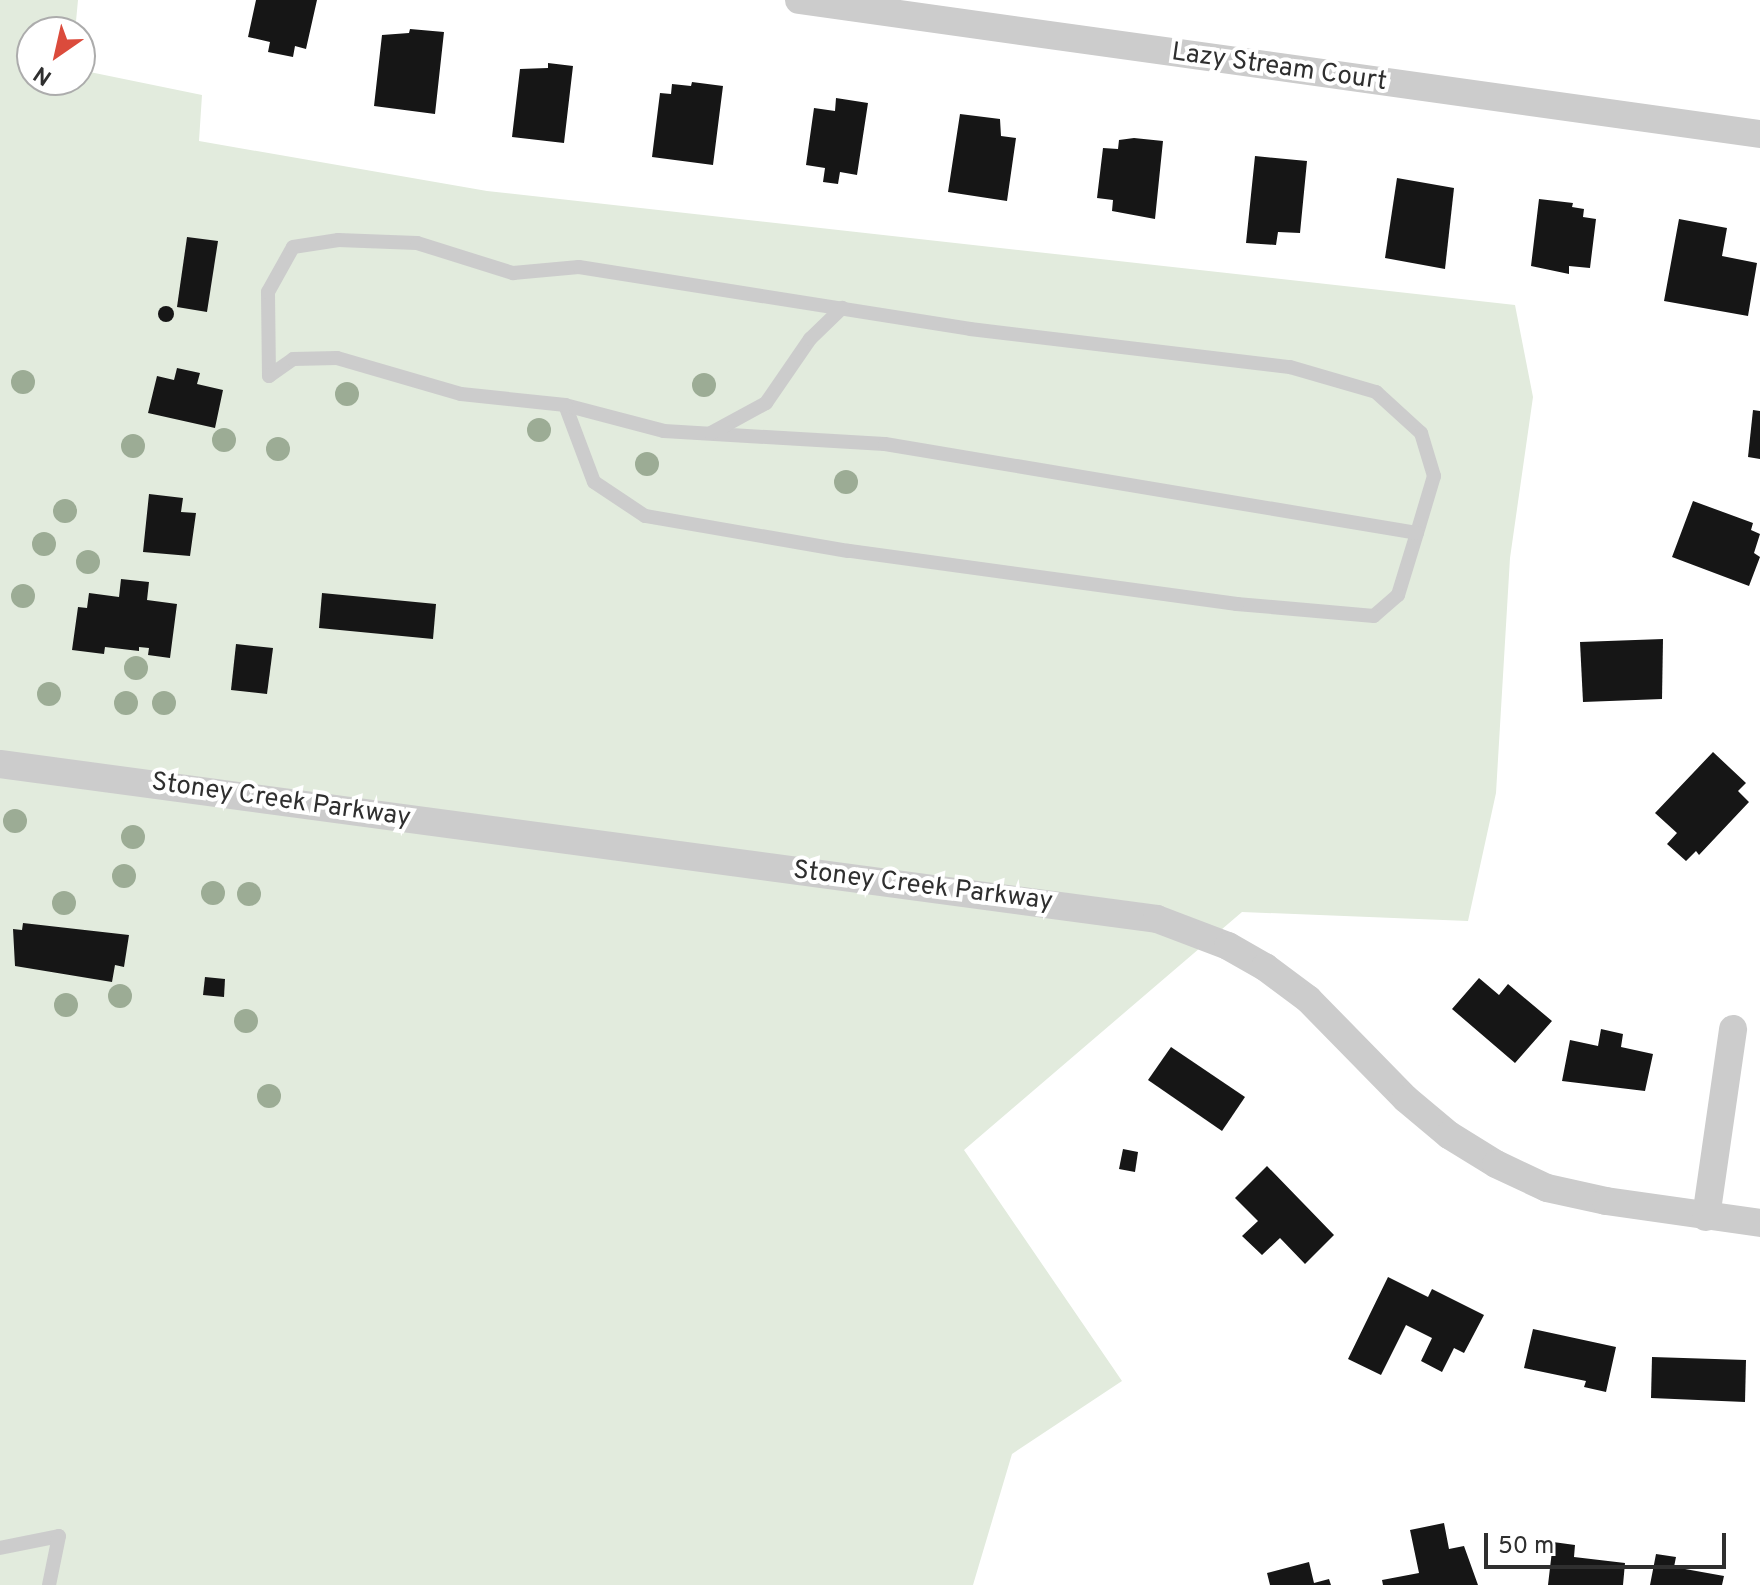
<!DOCTYPE html>
<style>
body{margin:0}
#map{position:relative;width:1760px;height:1585px;overflow:hidden;background:#fff;font-family:Overpass,sans-serif}
div>[style]{position:absolute}
[style*='--x']{left:calc(var(--x)*1px);top:calc(var(--y)*1px);width:calc(var(--w)*1px);rotate:calc(var(--a)*1deg)}
.green>*{inset:0;background:#e2ebdd}
.building>*{inset:0;background:#161616}
.round{border-radius:50%}
.service>*{height:14px;margin:-7px;padding:0 7px;transform-origin:7px;border-radius:7px;background:#ccc}
.minor>*{height:28px;margin:-14px;padding:0 14px;transform-origin:14px;border-radius:14px;background:#ccc}
.trees>*{width:24px;height:24px;margin:-12px;border-radius:50%;background:#9cac95}
span{translate:-50% -50%;white-space:nowrap;text-align:center;line-height:1.15;-webkit-text-stroke:8px #fff;paint-order:stroke}
.street-label{font-size:26px;color:#2f2f2f}
.north{position:absolute;left:16px;top:16px;width:80px;height:80px;box-sizing:border-box;background:#fff;border:2px solid #acacac;border-radius:50%;rotate:214deg;font-size:22px;font-weight:700;line-height:32px;text-align:center;color:#2f2f2f}
.north::after{content:'';display:block;margin:auto;width:28px;height:36px;background:#db4b3c;clip-path:polygon(50% 0,100% 100%,50% 72%,0 100%)}
.scale{position:absolute;left:1484px;top:1533px;width:242px;height:36px;box-sizing:border-box;border:4px solid #2f2f2f;border-top:0;padding-left:10px;font-size:24px;line-height:28px;white-space:nowrap;color:#2f2f2f;-webkit-text-stroke:6px #fff;paint-order:stroke}
</style>
<div id="map">
<div class="green">
<div style="clip-path:polygon(0 0,78px 0,75px 32px,32px 32px,32px 80px,80px 80px,80px 70px,202px 95px,199px 141px,487px 191px,1515px 305px,1533px 397px,1510px 558px,1496px 793px,1468px 921px,1242px 912px,964px 1150px,1122px 1381px,1012px 1454px,973px 1585px,0 1585px)"></div>
</div>
<div class="building">
<div style="clip-path:polygon(256px 0,317px 0,306px 49px,295px 46px,293px 57px,268px 52px,270px 42px,248px 37px)"></div>
<div style="clip-path:polygon(410px 29px,444px 32px,435px 114px,374px 106px,382px 35px,409px 33px)"></div>
<div style="clip-path:polygon(548px 63px,573px 66px,564px 143px,512px 137px,520px 69px,548px 68px)"></div>
<div style="clip-path:polygon(692px 82px,723px 86px,713px 165px,652px 157px,660px 93px,671px 94px,672px 84px,691px 86px)"></div>
<div style="clip-path:polygon(836px 98px,868px 103px,857px 175px,840px 172px,838px 184px,823px 182px,825px 168px,806px 165px,814px 108px,835px 111px)"></div>
<div style="clip-path:polygon(960px 114px,1000px 119px,1001px 136px,1016px 138px,1007px 201px,948px 192px)"></div>
<div style="clip-path:polygon(1134px 138px,1163px 141px,1155px 219px,1112px 211px,1113px 200px,1097px 198px,1103px 148px,1118px 149px,1119px 140px)"></div>
<div style="clip-path:polygon(1255px 156px,1307px 161px,1300px 233px,1278px 232px,1276px 245px,1246px 243px)"></div>
<div style="clip-path:polygon(1397px 178px,1454px 188px,1445px 269px,1385px 258px)"></div>
<div style="clip-path:polygon(1539px 199px,1573px 203px,1572px 207px,1584px 209px,1583px 217px,1596px 219px,1590px 268px,1569px 266px,1569px 274px,1531px 266px)"></div>
<div style="clip-path:polygon(1679px 219px,1727px 228px,1722px 256px,1757px 263px,1748px 316px,1664px 301px)"></div>
<div style="clip-path:polygon(187px 237px,218px 241px,207px 312px,177px 307px)"></div>
<div class="round" style="left:158px;top:306px;width:16px;height:16px"></div>
<div style="clip-path:polygon(177px 368px,200px 373px,197px 384px,223px 390px,215px 428px,148px 413px,157px 376px,174px 380px)"></div>
<div style="clip-path:polygon(1753px 410px,1760px 411px,1760px 459px,1748px 457px)"></div>
<div style="clip-path:polygon(149px 494px,183px 498px,181px 512px,196px 513px,190px 556px,143px 552px)"></div>
<div style="clip-path:polygon(1693px 501px,1753px 523px,1751px 530px,1760px 534px,1754px 553px,1760px 557px,1749px 586px,1672px 557px)"></div>
<div style="clip-path:polygon(121px 579px,149px 582px,147px 600px,177px 604px,170px 658px,148px 655px,149px 648px,139px 647px,139px 651px,105px 647px,104px 654px,72px 650px,78px 607px,87px 608px,89px 593px,119px 597px)"></div>
<div style="clip-path:polygon(322px 593px,436px 604px,433px 639px,319px 628px)"></div>
<div style="clip-path:polygon(1663px 639px,1662px 699px,1583px 702px,1580px 642px)"></div>
<div style="clip-path:polygon(236px 644px,273px 648px,267px 694px,231px 690px)"></div>
<div style="clip-path:polygon(1713px 752px,1746px 783px,1738px 791px,1749px 802px,1699px 855px,1696px 851px,1686px 861px,1667px 844px,1677px 833px,1655px 813px)"></div>
<div style="clip-path:polygon(23px 923px,129px 935px,124px 967px,115px 965px,112px 982px,15px 966px,13px 929px,22px 930px)"></div>
<div style="clip-path:polygon(205px 977px,225px 979px,224px 997px,203px 995px)"></div>
<div style="clip-path:polygon(1479px 978px,1499px 995px,1508px 984px,1552px 1021px,1515px 1063px,1452px 1009px)"></div>
<div style="clip-path:polygon(1601px 1029px,1623px 1034px,1621px 1047px,1653px 1054px,1645px 1091px,1562px 1081px,1570px 1040px,1598px 1046px)"></div>
<div style="clip-path:polygon(1171px 1047px,1245px 1097px,1222px 1131px,1148px 1080px)"></div>
<div style="clip-path:polygon(1123px 1149px,1138px 1152px,1135px 1172px,1119px 1169px)"></div>
<div style="clip-path:polygon(1267px 1166px,1334px 1235px,1305px 1264px,1280px 1238px,1262px 1255px,1242px 1236px,1258px 1221px,1235px 1198px)"></div>
<div style="clip-path:polygon(1388px 1277px,1428px 1297px,1432px 1289px,1484px 1315px,1464px 1353px,1454px 1348px,1442px 1372px,1421px 1361px,1432px 1338px,1406px 1325px,1381px 1375px,1348px 1359px)"></div>
<div style="clip-path:polygon(1533px 1329px,1616px 1347px,1606px 1392px,1584px 1387px,1586px 1381px,1524px 1368px)"></div>
<div style="clip-path:polygon(1652px 1357px,1746px 1360px,1745px 1402px,1651px 1398px)"></div>
<div style="clip-path:polygon(1444px 1523px,1449px 1549px,1464px 1546px,1478px 1585px,1383px 1585px,1382px 1580px,1419px 1573px,1410px 1530px)"></div>
<div style="clip-path:polygon(1553px 1542px,1575px 1545px,1574px 1557px,1625px 1563px,1623px 1585px,1548px 1585px)"></div>
<div style="clip-path:polygon(1656px 1554px,1676px 1557px,1674px 1567px,1724px 1576px,1722px 1585px,1650px 1585px)"></div>
<div style="clip-path:polygon(1309px 1562px,1314px 1583px,1329px 1579px,1331px 1585px,1270px 1585px,1267px 1573px)"></div>
</div>
<div class="service">
<div style="--x:269;--y:376;--w:84;--a:-90.7"></div>
<div style="--x:268;--y:292;--w:51;--a:-60.9"></div>
<div style="--x:293;--y:247;--w:46;--a:-8.8"></div>
<div style="--x:338;--y:240;--w:79;--a:2.2"></div>
<div style="--x:417;--y:243;--w:101;--a:17.4"></div>
<div style="--x:513;--y:273;--w:66;--a:-5.2"></div>
<div style="--x:579;--y:267;--w:396;--a:9"></div>
<div style="--x:970;--y:329;--w:322;--a:6.8"></div>
<div style="--x:1290;--y:367;--w:90;--a:16.2"></div>
<div style="--x:1376;--y:392;--w:61;--a:42.3"></div>
<div style="--x:1421;--y:433;--w:45;--a:73.2"></div>
<div style="--x:1434;--y:476;--w:59;--a:106.6"></div>
<div style="--x:1417;--y:533;--w:65;--a:107"></div>
<div style="--x:1398;--y:595;--w:32;--a:139"></div>
<div style="--x:1374;--y:616;--w:138;--a:-175"></div>
<div style="--x:1237;--y:604;--w:393;--a:-172.2"></div>
<div style="--x:848;--y:551;--w:206;--a:-170.2"></div>
<div style="--x:645;--y:516;--w:61;--a:-146.3"></div>
<div style="--x:594;--y:482;--w:82;--a:-110.6"></div>
<div style="--x:565;--y:405;--w:102;--a:14.7"></div>
<div style="--x:664;--y:431;--w:221;--a:3.4"></div>
<div style="--x:885;--y:444;--w:539;--a:9.5"></div>
<div style="--x:269;--y:376;--w:29;--a:-35"></div>
<div style="--x:293;--y:359;--w:44;--a:-1.3"></div>
<div style="--x:337;--y:358;--w:129;--a:16.2"></div>
<div style="--x:461;--y:394;--w:105;--a:6"></div>
<div style="--x:711;--y:433;--w:63;--a:-28.6"></div>
<div style="--x:766;--y:403;--w:78;--a:-55.5"></div>
<div style="--x:810;--y:339;--w:45;--a:-44.1"></div>
<div style="--x:0;--y:1548;--w:60;--a:-11.5"></div>
<div style="--x:59;--y:1536;--w:50;--a:101.5"></div>
</div>
<div class="minor">
<div style="--x:799;--y:0;--w:970;--a:7.94"></div>
<div style="--x:0;--y:764;--w:1167;--a:7.63"></div>
<div style="--x:1157;--y:919;--w:76;--a:20.8"></div>
<div style="--x:1228;--y:946;--w:43;--a:29.6"></div>
<div style="--x:1265;--y:967;--w:54;--a:36.7"></div>
<div style="--x:1308;--y:999;--w:140;--a:45.6"></div>
<div style="--x:1406;--y:1099;--w:56;--a:39.9"></div>
<div style="--x:1449;--y:1135;--w:55;--a:31.7"></div>
<div style="--x:1496;--y:1164;--w:56;--a:25.2"></div>
<div style="--x:1547;--y:1188;--w:60;--a:12.4"></div>
<div style="--x:1606;--y:1201;--w:156;--a:8.1"></div>
<div style="--x:1706;--y:1217;--w:190;--a:-81.8"></div>
</div>
<div class="trees">
<div style="left:23px;top:382px"></div>
<div style="left:704px;top:385px"></div>
<div style="left:347px;top:394px"></div>
<div style="left:539px;top:430px"></div>
<div style="left:224px;top:440px"></div>
<div style="left:133px;top:446px"></div>
<div style="left:278px;top:449px"></div>
<div style="left:647px;top:464px"></div>
<div style="left:846px;top:482px"></div>
<div style="left:65px;top:511px"></div>
<div style="left:44px;top:544px"></div>
<div style="left:88px;top:562px"></div>
<div style="left:23px;top:596px"></div>
<div style="left:136px;top:668px"></div>
<div style="left:49px;top:694px"></div>
<div style="left:126px;top:703px"></div>
<div style="left:164px;top:703px"></div>
<div style="left:15px;top:821px"></div>
<div style="left:133px;top:837px"></div>
<div style="left:124px;top:876px"></div>
<div style="left:213px;top:893px"></div>
<div style="left:249px;top:894px"></div>
<div style="left:64px;top:903px"></div>
<div style="left:120px;top:996px"></div>
<div style="left:66px;top:1005px"></div>
<div style="left:246px;top:1021px"></div>
<div style="left:269px;top:1096px"></div>
</div>
<div class="street-label">
<span style="left:1279px;top:68px;rotate:8deg">Lazy Stream Court</span>
<span style="left:281px;top:801px;rotate:8deg">Stoney Creek Parkway</span>
<span style="left:923px;top:887px;rotate:7deg">Stoney Creek Parkway</span>
</div>
<div class="north">N</div>
<div class="scale">50 m</div>
</div>
